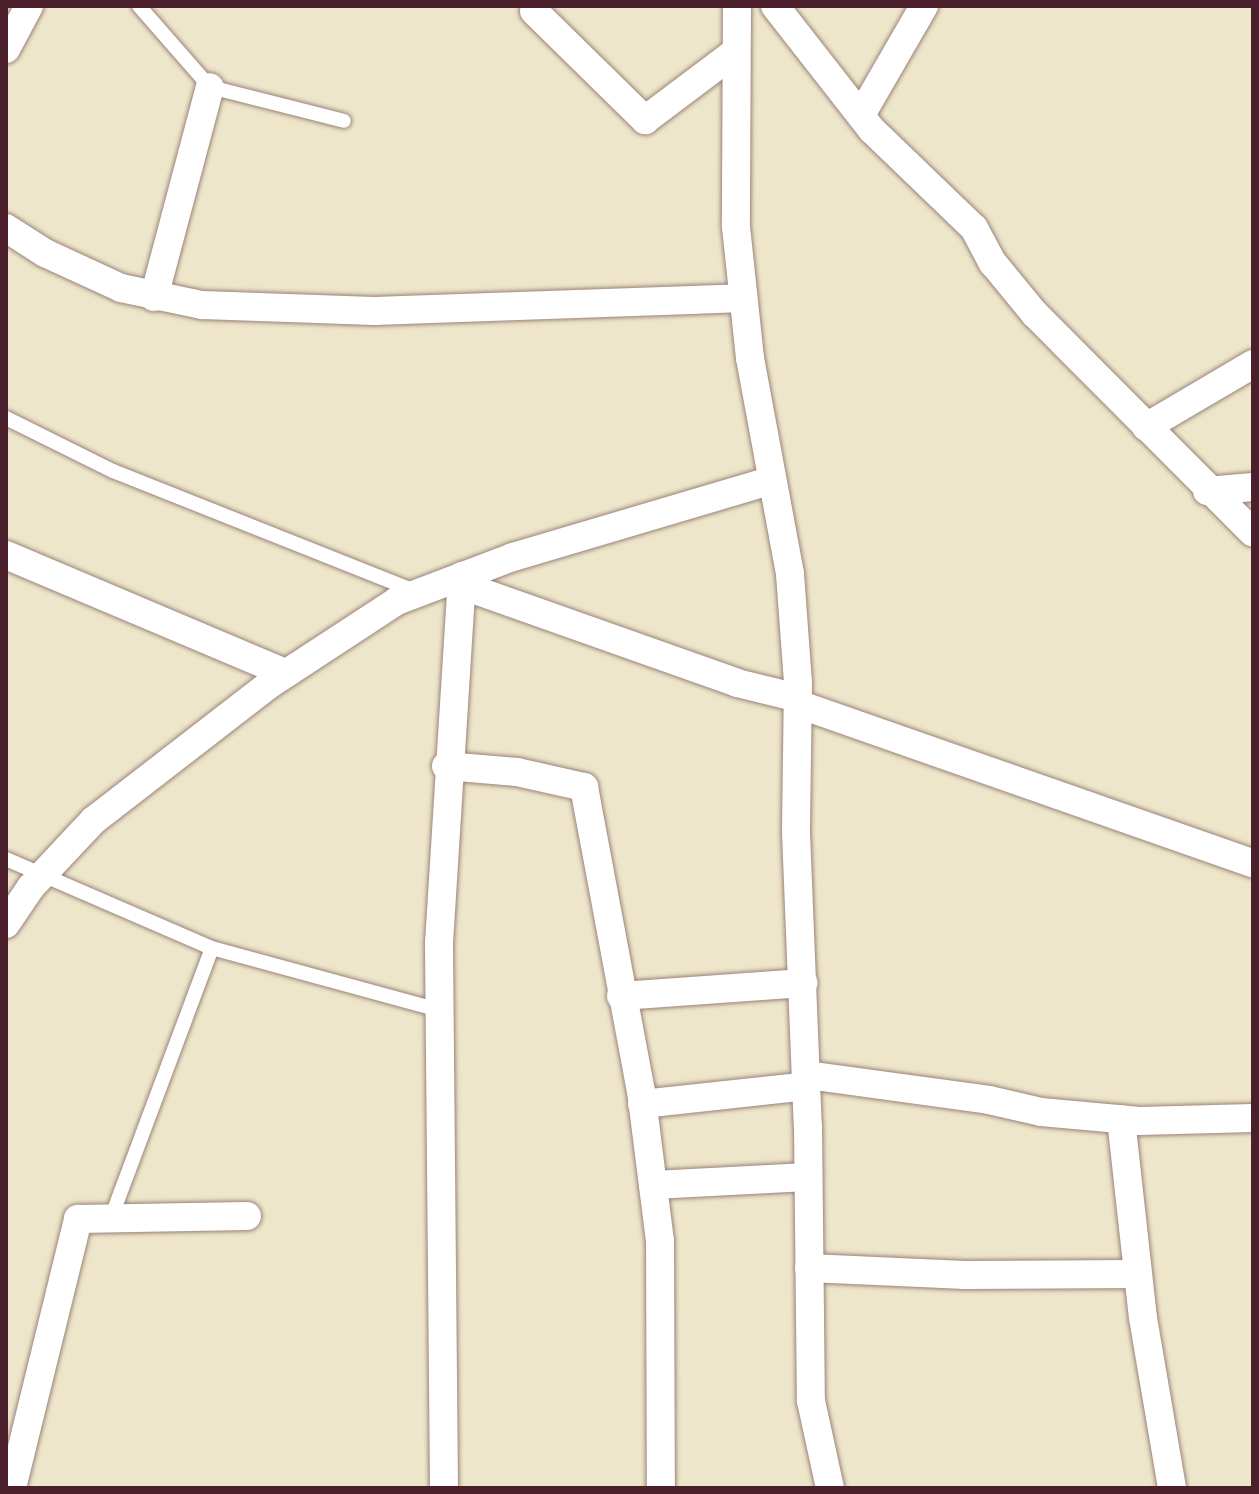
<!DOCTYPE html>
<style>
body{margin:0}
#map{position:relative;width:1259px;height:1494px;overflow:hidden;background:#ede6ca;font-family:"Shantell Sans",sans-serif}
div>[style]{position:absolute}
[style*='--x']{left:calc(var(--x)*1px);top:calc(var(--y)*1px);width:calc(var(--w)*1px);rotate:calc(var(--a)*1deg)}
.roads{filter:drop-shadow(0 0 2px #9c827a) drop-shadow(0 0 2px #9c827a)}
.service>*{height:14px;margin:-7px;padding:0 7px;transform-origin:7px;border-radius:7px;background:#fff}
.minor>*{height:28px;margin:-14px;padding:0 14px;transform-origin:14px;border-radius:14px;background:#fff}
span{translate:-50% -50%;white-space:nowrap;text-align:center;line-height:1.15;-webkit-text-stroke:8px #f7f3e8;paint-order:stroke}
.frame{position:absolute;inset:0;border:8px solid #4a1f2b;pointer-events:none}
</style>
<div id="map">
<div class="roads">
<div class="service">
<div style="--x:139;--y:6;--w:108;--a:48.8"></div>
<div style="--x:210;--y:87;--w:138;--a:14.2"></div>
<div style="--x:6;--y:418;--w:119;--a:26.4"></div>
<div style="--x:113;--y:471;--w:324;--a:21.7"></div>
<div style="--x:6;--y:859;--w:224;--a:23.4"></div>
<div style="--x:212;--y:948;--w:234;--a:15.3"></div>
<div style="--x:111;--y:1218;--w:288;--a:-69.5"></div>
</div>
<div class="minor">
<div style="--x:737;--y:6;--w:221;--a:90.3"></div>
<div style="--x:736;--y:227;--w:132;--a:83.9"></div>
<div style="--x:750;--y:358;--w:220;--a:79.5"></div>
<div style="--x:790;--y:574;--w:109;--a:85.8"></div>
<div style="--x:798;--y:683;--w:150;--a:90.8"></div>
<div style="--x:796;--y:833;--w:293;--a:87.7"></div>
<div style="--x:808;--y:1126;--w:275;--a:89.4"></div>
<div style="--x:811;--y:1401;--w:89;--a:77.7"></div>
<div style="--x:775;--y:6;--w:157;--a:52"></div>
<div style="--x:872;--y:130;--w:141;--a:43.9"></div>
<div style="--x:974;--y:228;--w:40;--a:62"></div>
<div style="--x:993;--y:263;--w:65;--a:50.6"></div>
<div style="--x:1034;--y:313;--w:310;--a:45.1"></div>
<div style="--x:534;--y:11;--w:156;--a:44.5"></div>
<div style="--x:645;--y:120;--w:111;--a:-37"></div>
<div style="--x:6;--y:49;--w:49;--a:-61.9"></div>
<div style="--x:861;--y:115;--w:126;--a:-60"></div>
<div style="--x:6;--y:228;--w:46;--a:32.7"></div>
<div style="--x:45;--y:253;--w:84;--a:24.7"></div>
<div style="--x:121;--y:288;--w:83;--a:11.9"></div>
<div style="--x:202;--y:305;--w:172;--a:2"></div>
<div style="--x:374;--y:311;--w:369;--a:-2"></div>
<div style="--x:154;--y:297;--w:217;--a:-75.1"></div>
<div style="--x:1146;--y:427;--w:124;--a:-30.5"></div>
<div style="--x:1207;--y:491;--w:46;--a:-5"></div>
<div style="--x:6;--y:555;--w:304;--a:22.9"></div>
<div style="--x:461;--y:585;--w:293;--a:19.5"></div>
<div style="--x:737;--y:683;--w:63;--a:13.8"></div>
<div style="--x:798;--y:704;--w:482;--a:19.3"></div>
<div style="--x:446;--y:766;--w:71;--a:4.8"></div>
<div style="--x:517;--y:772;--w:69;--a:12.6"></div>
<div style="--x:584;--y:787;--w:309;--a:79.4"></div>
<div style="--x:641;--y:1091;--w:151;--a:82.8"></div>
<div style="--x:660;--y:1241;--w:247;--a:89.8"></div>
<div style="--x:6;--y:924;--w:45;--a:-56"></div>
<div style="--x:31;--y:887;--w:92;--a:-46.8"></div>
<div style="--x:94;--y:820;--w:222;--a:-37.7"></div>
<div style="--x:270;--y:684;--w:152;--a:-33.2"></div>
<div style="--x:397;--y:601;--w:124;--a:-20.8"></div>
<div style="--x:513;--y:557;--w:268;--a:-16.5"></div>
<div style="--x:621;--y:996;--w:183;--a:-4.1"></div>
<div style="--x:807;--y:1075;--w:184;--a:7.8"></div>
<div style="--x:989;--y:1100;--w:53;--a:13"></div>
<div style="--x:1041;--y:1112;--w:98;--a:5.2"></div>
<div style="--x:1139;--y:1121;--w:114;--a:-1.5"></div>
<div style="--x:642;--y:1104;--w:166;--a:-6.2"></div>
<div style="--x:1121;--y:1119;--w:200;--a:83.7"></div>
<div style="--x:1143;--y:1318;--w:172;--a:80.3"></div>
<div style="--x:653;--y:1185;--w:155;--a:-3"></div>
<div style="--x:809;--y:1268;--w:156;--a:2.6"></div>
<div style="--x:965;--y:1275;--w:173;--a:-0.3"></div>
<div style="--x:12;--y:1488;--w:277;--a:-76.2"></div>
<div style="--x:78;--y:1219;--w:169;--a:-1"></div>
<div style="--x:444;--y:1488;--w:545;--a:-90.53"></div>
<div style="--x:439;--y:943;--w:368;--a:-86.4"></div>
</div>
</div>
<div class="frame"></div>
</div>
